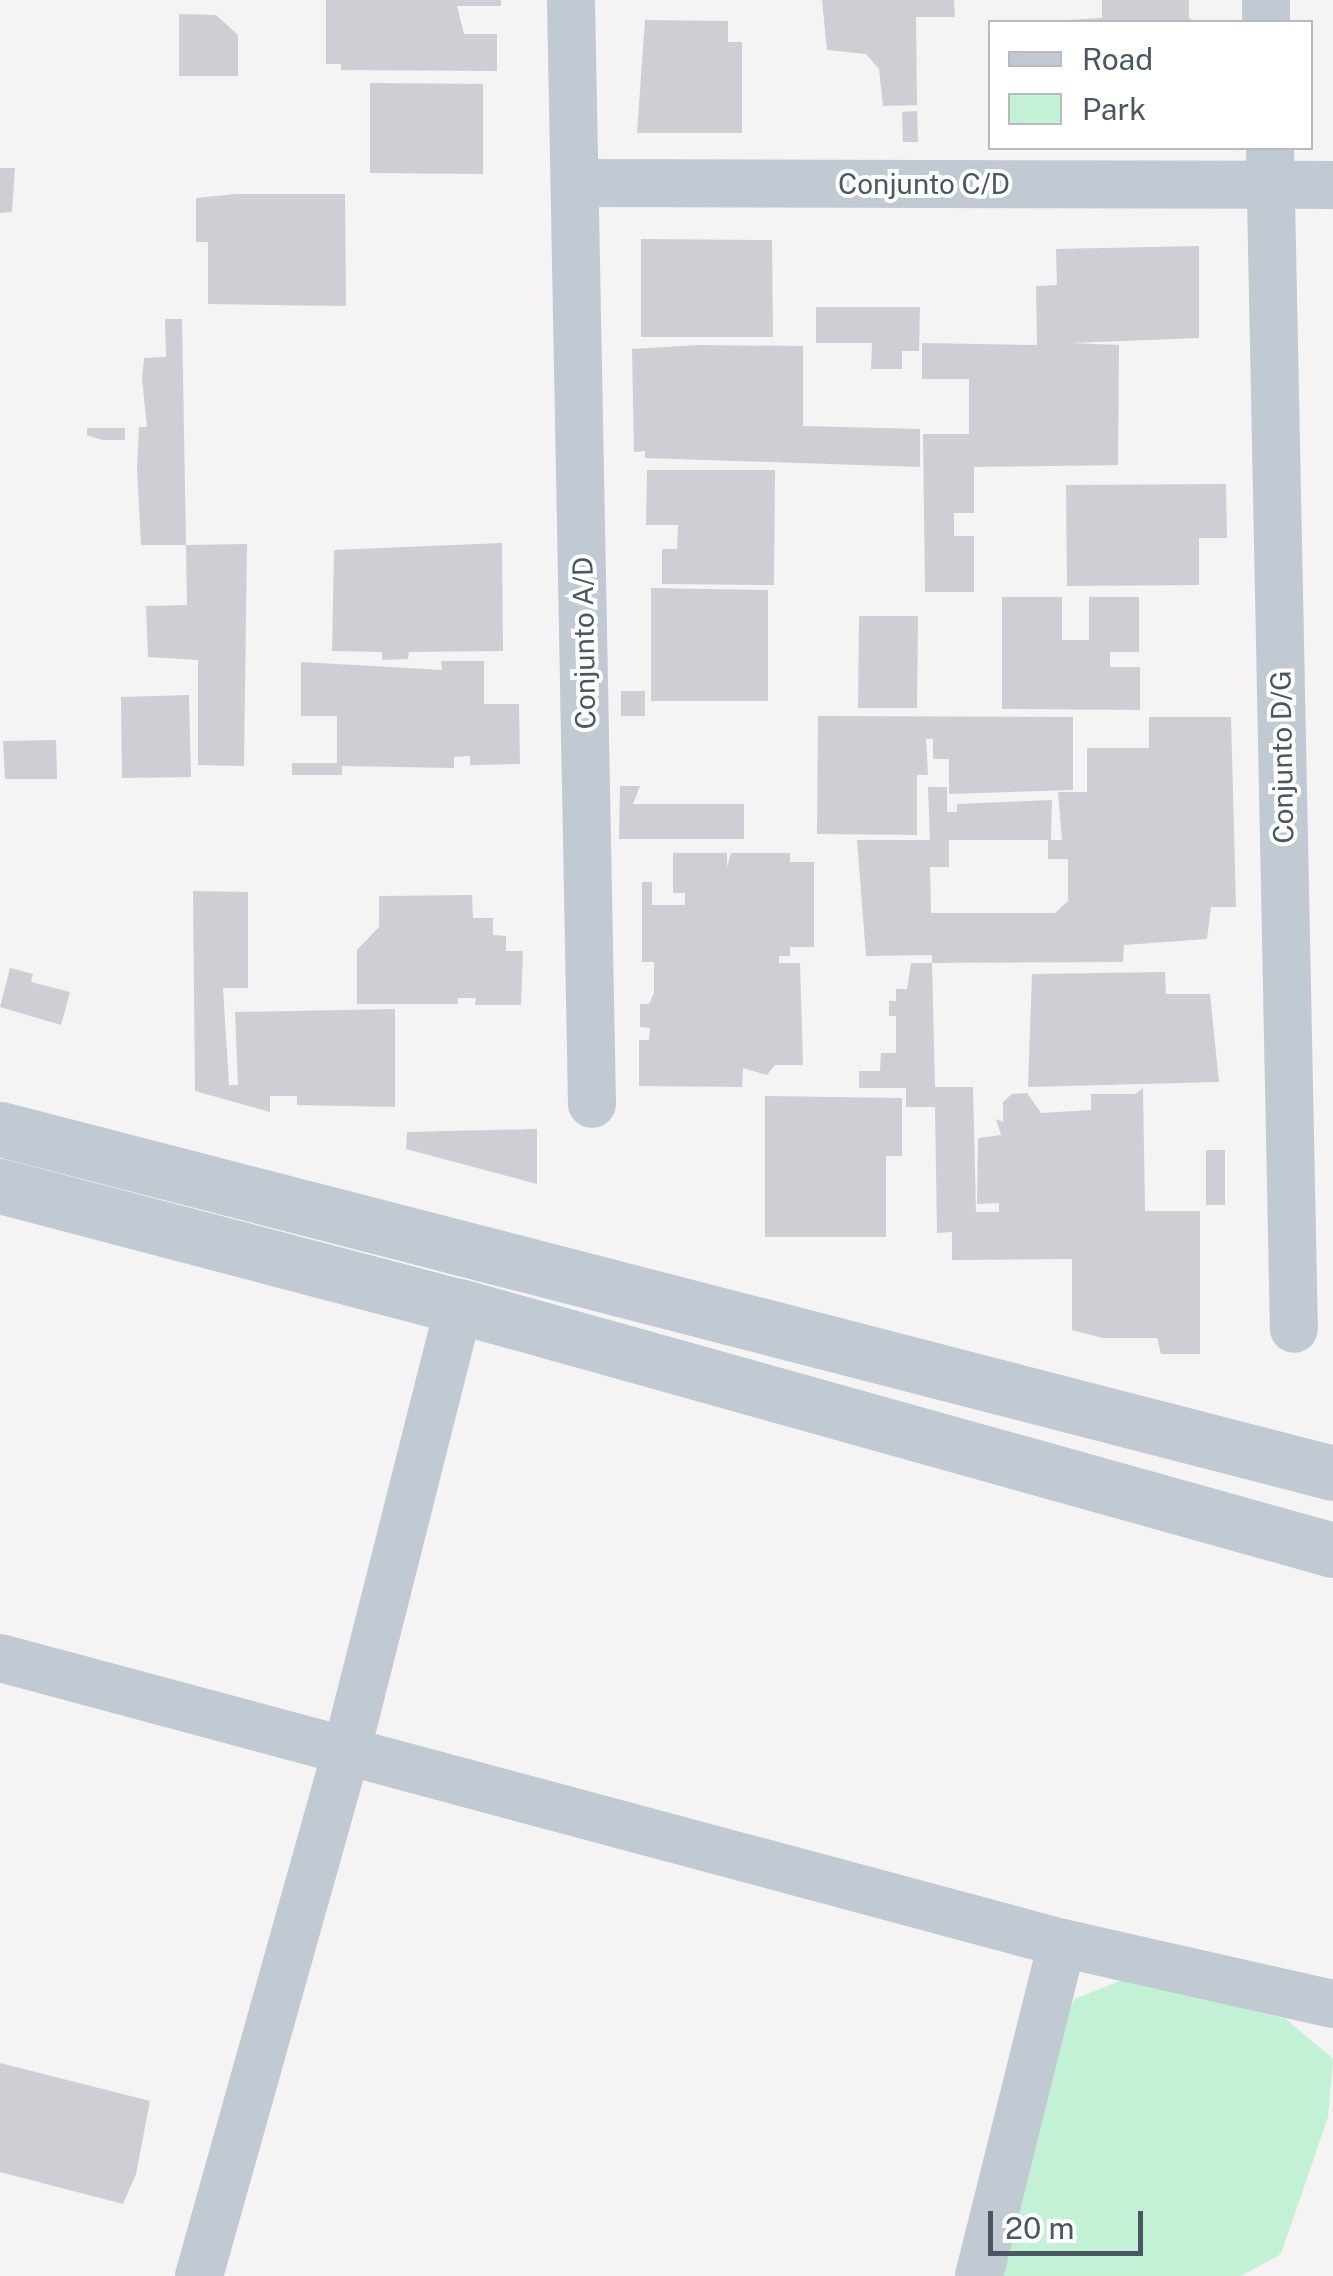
<!DOCTYPE html>
<style>
body{margin:0}
#map{position:relative;width:1333px;height:2276px;overflow:hidden;background:#f5f3f3;font-family:"Public Sans",sans-serif}
div>[style]{position:absolute}
[style*='--x']{left:calc(var(--x)*1px);top:calc(var(--y)*1px);width:calc(var(--w)*1px);rotate:calc(var(--a)*1deg)}
.green>*{inset:0;background:#c3f1d5}
.building>*{inset:0;background:#cdcfd5}
.minor>*{height:48px;margin:-24px;padding:0 24px;transform-origin:24px;border-radius:24px;background:#c1cad2}
.tertiary>*{height:55px;margin:-27.5px;padding:0 27.5px;transform-origin:27.5px;border-radius:27.5px;background:#c1cad2}
span{translate:-50% -50%;white-space:nowrap;text-align:center;line-height:1.15;-webkit-text-stroke:8px #fff;paint-order:stroke}
.street-label{font-size:28px;color:#4a5661}
.legend{position:absolute;left:988px;top:20px;width:325px;height:130px;box-sizing:border-box;background:#fff;border:2px solid #b7bbc0;margin:0;padding:12px 18px;list-style:none;font-size:30px;color:#4a5661}
.legend li{display:flex;align-items:center;gap:20px;height:50px}
.legend b{width:50px;border:2px solid #b7bbc0}
.scale{position:absolute;left:988px;top:2211px;width:155px;height:45px;box-sizing:border-box;border:5px solid #4a5661;border-top:0;padding-left:12px;font-size:30px;line-height:35px;white-space:nowrap;color:#4a5661;-webkit-text-stroke:8px #fff;paint-order:stroke}
</style>
<div id="map">
<div class="green">
<div style="clip-path:polygon(1127px 1978px,1286px 2019px,1333px 2059px,1328px 2117px,1281px 2254px,1241px 2276px,995px 2276px,1063px 2018px,1075px 1999px)"></div>
</div>
<div class="building">
<div style="clip-path:polygon(326px 0,501px 0,501px 6px,457px 6px,464px 34px,497px 34px,497px 71px,341px 70px,341px 64px,326px 64px)"></div>
<div style="clip-path:polygon(822px 0,954px 0,955px 17px,916px 17px,917px 105px,883px 106px,879px 69px,866px 54px,827px 50px)"></div>
<div style="clip-path:polygon(1102px 0,1189px 0,1189px 18px,1195px 22px,1033px 22px,1102px 18px)"></div>
<div style="clip-path:polygon(179px 14px,216px 15px,238px 35px,238px 76px,179px 76px)"></div>
<div style="clip-path:polygon(645px 20px,728px 21px,728px 42px,742px 42px,742px 133px,637px 133px)"></div>
<div style="clip-path:polygon(370px 83px,483px 84px,483px 174px,370px 173px)"></div>
<div style="clip-path:polygon(917px 111px,918px 142px,903px 142px,902px 112px)"></div>
<div style="clip-path:polygon(0 168px,15px 168px,12px 212px,0 213px)"></div>
<div style="clip-path:polygon(236px 194px,345px 194px,346px 306px,208px 304px,208px 242px,196px 242px,196px 198px)"></div>
<div style="clip-path:polygon(641px 239px,772px 240px,773px 337px,641px 337px)"></div>
<div style="clip-path:polygon(1199px 246px,1199px 338px,1071px 343px,1119px 345px,1118px 465px,974px 467px,974px 513px,954px 513px,954px 536px,974px 536px,974px 592px,925px 592px,923px 434px,969px 434px,969px 379px,922px 379px,922px 343px,1037px 345px,1036px 286px,1057px 285px,1056px 249px)"></div>
<div style="clip-path:polygon(816px 307px,920px 307px,919px 351px,902px 351px,902px 369px,871px 369px,872px 343px,816px 343px)"></div>
<div style="clip-path:polygon(165px 319px,182px 319px,186px 545px,247px 544px,244px 766px,198px 765px,198px 660px,148px 657px,146px 606px,187px 605px,186px 545px,141px 545px,137px 468px,139px 427px,147px 427px,142px 379px,144px 358px,166px 357px)"></div>
<div style="clip-path:polygon(699px 345px,803px 346px,803px 426px,920px 429px,920px 467px,645px 458px,645px 451px,634px 452px,632px 349px)"></div>
<div style="clip-path:polygon(87px 428px,125px 428px,125px 440px,102px 440px,87px 435px)"></div>
<div style="clip-path:polygon(647px 470px,775px 470px,774px 585px,662px 584px,662px 549px,677px 549px,678px 525px,646px 525px)"></div>
<div style="clip-path:polygon(1226px 484px,1227px 538px,1199px 538px,1199px 585px,1067px 586px,1066px 485px)"></div>
<div style="clip-path:polygon(502px 543px,503px 651px,409px 652px,408px 659px,382px 660px,382px 652px,332px 651px,334px 550px)"></div>
<div style="clip-path:polygon(651px 588px,768px 590px,768px 701px,651px 701px)"></div>
<div style="clip-path:polygon(1002px 597px,1062px 597px,1062px 640px,1089px 640px,1089px 597px,1139px 597px,1139px 652px,1110px 652px,1110px 667px,1140px 667px,1140px 710px,1002px 709px)"></div>
<div style="clip-path:polygon(859px 616px,918px 616px,917px 708px,858px 708px)"></div>
<div style="clip-path:polygon(441px 661px,484px 661px,484px 704px,519px 704px,520px 764px,470px 765px,470px 756px,454px 757px,454px 768px,342px 766px,342px 775px,292px 775px,292px 763px,337px 763px,337px 716px,301px 716px,301px 662px,442px 670px)"></div>
<div style="clip-path:polygon(621px 691px,645px 691px,645px 716px,621px 716px)"></div>
<div style="clip-path:polygon(189px 695px,191px 777px,122px 778px,121px 697px)"></div>
<div style="clip-path:polygon(818px 716px,1073px 717px,1073px 790px,949px 794px,949px 759px,933px 759px,933px 739px,926px 739px,928px 775px,917px 775px,917px 835px,817px 834px)"></div>
<div style="clip-path:polygon(evenodd,1149px 717px,1231px 717px,1236px 907px,1211px 907px,1207px 939px,1124px 945px,1123px 962px,932px 963px,935px 1087px,973px 1087px,976px 1212px,999px 1212px,999px 1203px,977px 1204px,978px 1138px,1001px 1135px,996px 1119px,1003px 1122px,1003px 1102px,1012px 1094px,1027px 1093px,1041px 1113px,1091px 1110px,1091px 1094px,1135px 1094px,1143px 1088px,1145px 1211px,1200px 1211px,1200px 1354px,1161px 1354px,1157px 1338px,1102px 1338px,1072px 1330px,1072px 1259px,952px 1260px,952px 1232px,937px 1233px,935px 1107px,906px 1107px,906px 1088px,859px 1088px,859px 1071px,880px 1071px,881px 1053px,896px 1053px,896px 1016px,889px 1016px,889px 1001px,896px 1001px,896px 989px,907px 989px,911px 963px,932px 963px,932px 955px,866px 956px,857px 840px,930px 840px,928px 787px,947px 787px,947px 812px,957px 812px,957px 804px,1052px 800px,1051px 840px,1062px 840px,1058px 792px,1087px 792px,1087px 748px,1149px 748px,1149px 717px,949px 840px,1048px 840px,1048px 859px,1068px 859px,1068px 901px,1055px 913px,931px 913px,930px 867px,949px 867px,949px 840px)"></div>
<div style="clip-path:polygon(56px 740px,57px 779px,5px 779px,3px 741px)"></div>
<div style="clip-path:polygon(620px 786px,640px 786px,633px 804px,744px 804px,744px 839px,619px 839px)"></div>
<div style="clip-path:polygon(673px 853px,727px 853px,727px 867px,731px 853px,790px 853px,790px 862px,814px 862px,814px 947px,790px 947px,790px 956px,779px 956px,779px 963px,800px 963px,803px 1065px,775px 1065px,767px 1075px,743px 1068px,742px 1087px,639px 1086px,639px 1040px,649px 1040px,650px 1028px,640px 1027px,640px 1004px,649px 1004px,654px 993px,654px 962px,642px 962px,642px 882px,652px 882px,652px 905px,685px 905px,685px 893px,673px 893px)"></div>
<div style="clip-path:polygon(193px 891px,248px 892px,248px 988px,223px 988px,229px 1085px,238px 1085px,235px 1012px,395px 1009px,395px 1107px,297px 1105px,297px 1096px,270px 1096px,270px 1112px,195px 1091px)"></div>
<div style="clip-path:polygon(472px 895px,473px 918px,493px 918px,493px 935px,506px 936px,506px 951px,523px 951px,521px 1005px,475px 1005px,476px 998px,458px 998px,458px 1004px,357px 1004px,357px 950px,379px 927px,379px 896px)"></div>
<div style="clip-path:polygon(10px 968px,33px 974px,31px 982px,70px 992px,61px 1025px,0 1007px)"></div>
<div style="clip-path:polygon(1165px 972px,1166px 994px,1210px 994px,1219px 1082px,1028px 1087px,1032px 974px)"></div>
<div style="clip-path:polygon(765px 1096px,902px 1098px,902px 1156px,886px 1156px,886px 1237px,765px 1237px)"></div>
<div style="clip-path:polygon(537px 1129px,537px 1184px,406px 1149px,407px 1132px)"></div>
<div style="clip-path:polygon(1206px 1150px,1225px 1150px,1225px 1205px,1206px 1205px)"></div>
<div style="clip-path:polygon(0 2063px,150px 2101px,136px 2174px,123px 2204px,0 2172px)"></div>
</div>
<div class="minor">
<div style="--x:571;--y:0;--w:1104;--a:88.91"></div>
<div style="--x:1266;--y:0;--w:22;--a:90"></div>
<div style="--x:1270;--y:148;--w:1181;--a:88.84"></div>
<div style="--x:577;--y:183;--w:756;--a:0.15"></div>
<div style="--x:0;--y:1658;--w:1100;--a:15.02"></div>
<div style="--x:1062;--y:1943;--w:278;--a:12.7"></div>
<div style="--x:199;--y:2276;--w:547;--a:-74.31"></div>
<div style="--x:347;--y:1749;--w:457;--a:-75.8"></div>
<div style="--x:979;--y:2276;--w:343;--a:-76"></div>
</div>
<div class="tertiary">
<div style="--x:0;--y:1129;--w:1377;--a:14.47"></div>
<div style="--x:0;--y:1186;--w:474;--a:14.7"></div>
<div style="--x:459;--y:1306;--w:907;--a:15.6"></div>
</div>
<div class="street-label">
<span style="left:924px;top:184px">Conjunto C/D</span>
<span style="left:584px;top:643px;rotate:-91deg">Conjunto A/D</span>
<span style="left:1282px;top:757px;rotate:-91deg">Conjunto D/G</span>
</div>
<ul class="legend">
<li><b style="height:12px;background:#c1cad2"></b>Road</li>
<li><b style="height:28px;background:#c3f1d5"></b>Park</li>
</ul>
<div class="scale">20 m</div>
</div>
